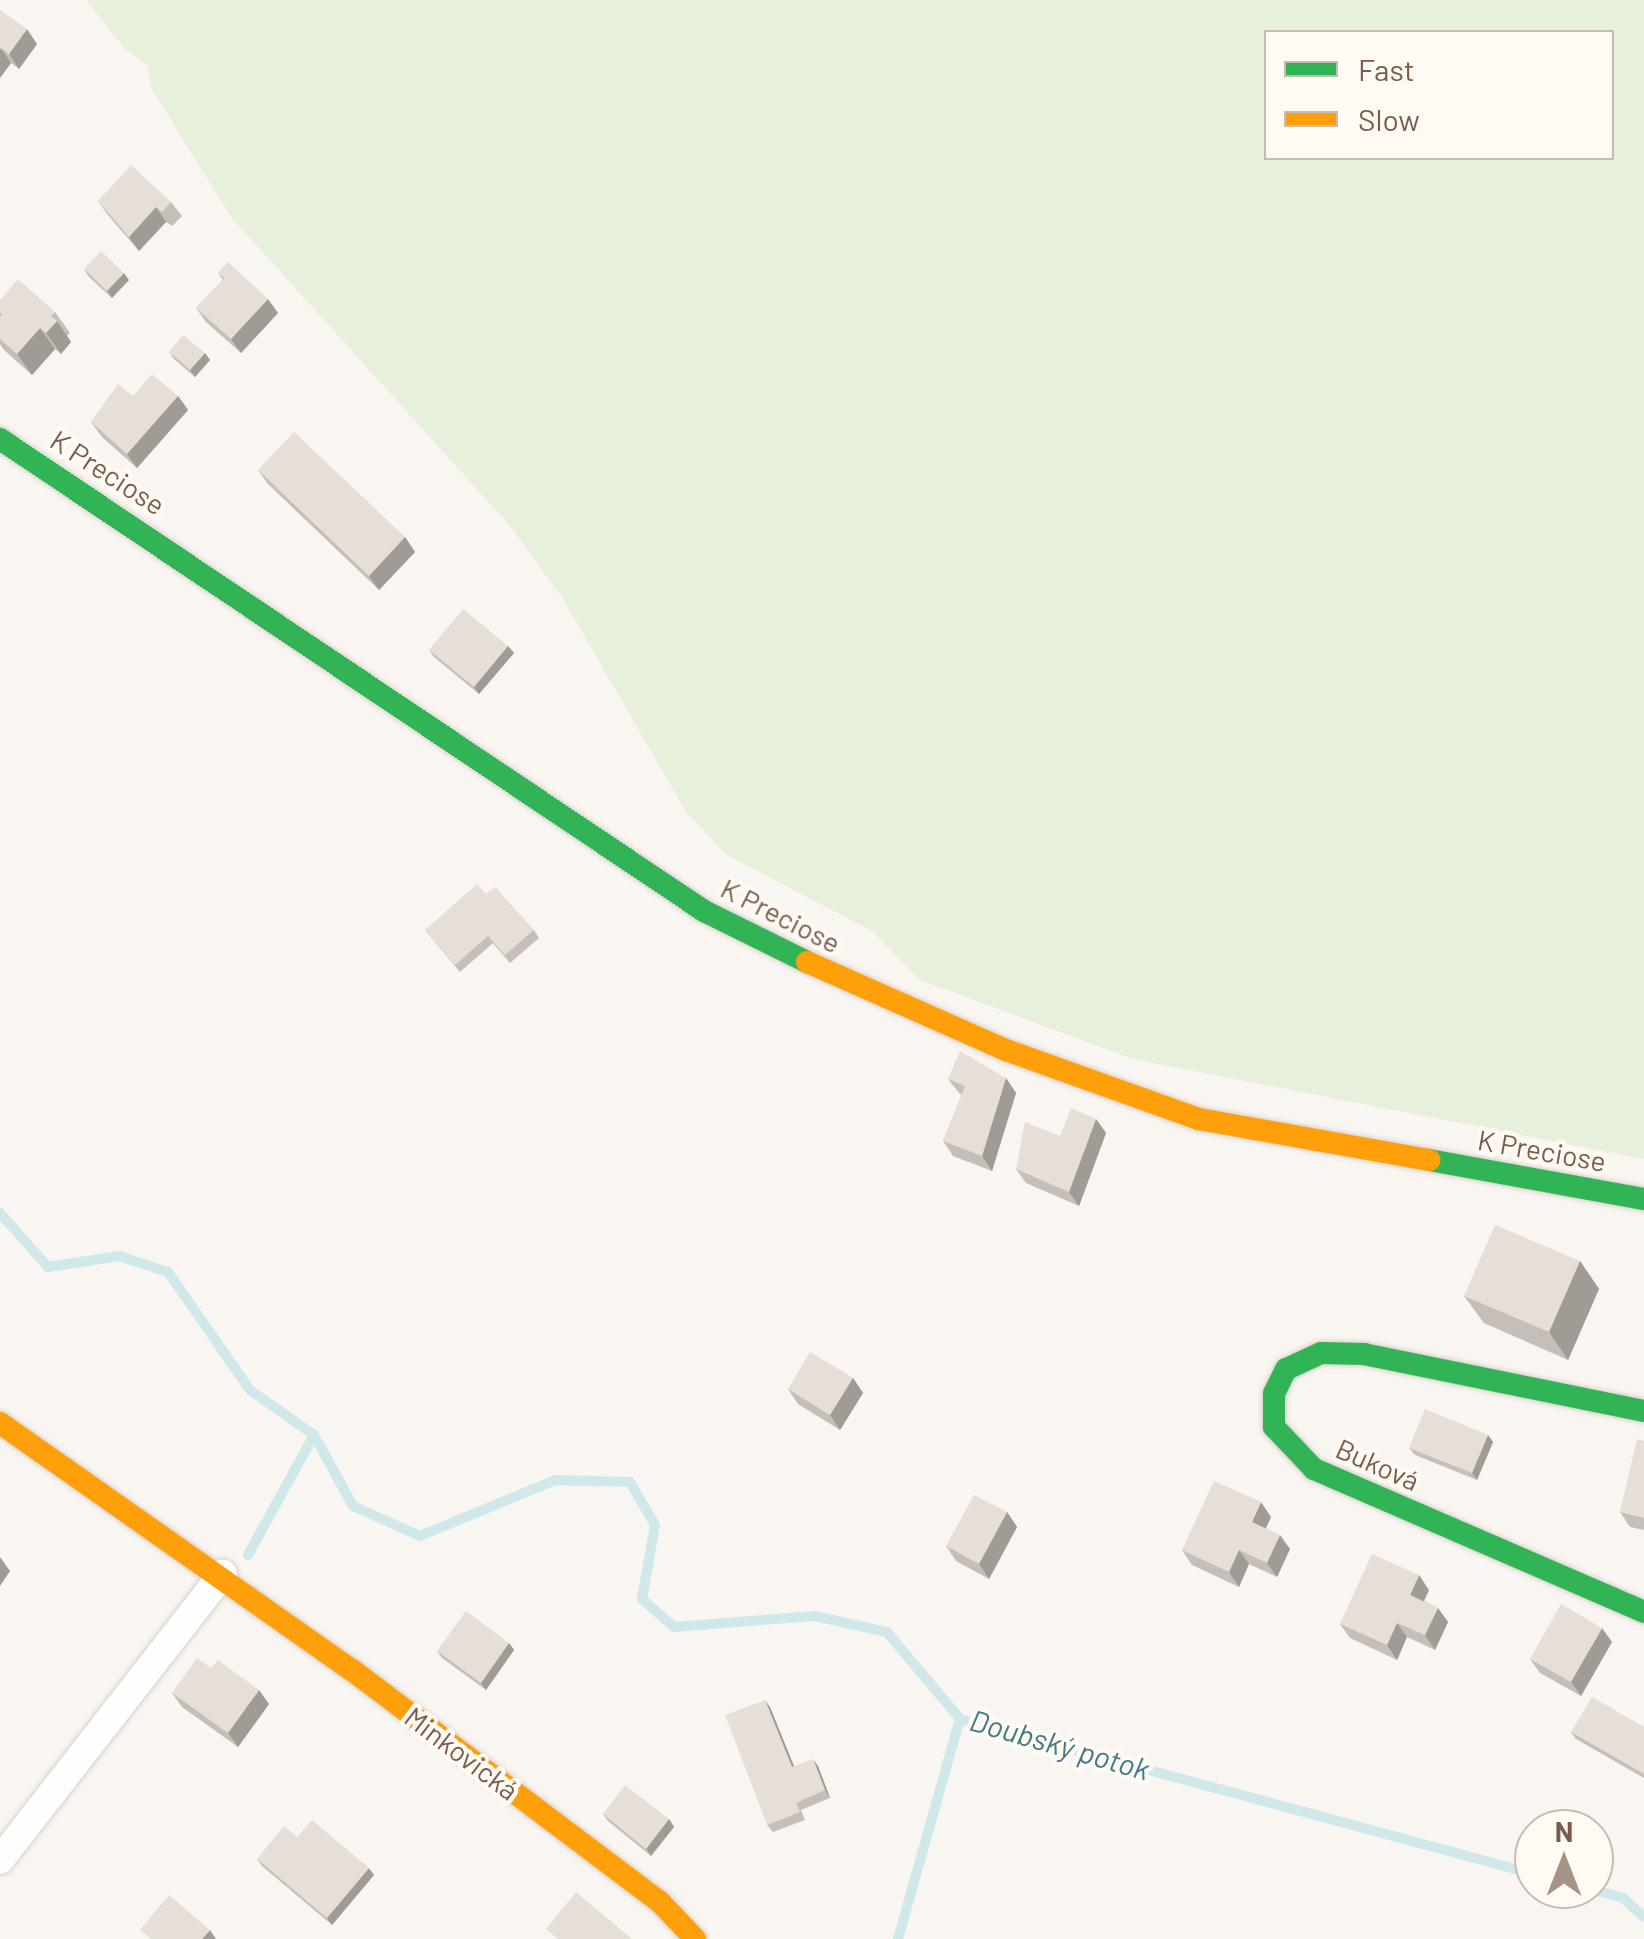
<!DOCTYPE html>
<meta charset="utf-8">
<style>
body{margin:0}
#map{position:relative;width:1644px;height:1939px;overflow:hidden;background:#f9f5f0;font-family:Barlow,sans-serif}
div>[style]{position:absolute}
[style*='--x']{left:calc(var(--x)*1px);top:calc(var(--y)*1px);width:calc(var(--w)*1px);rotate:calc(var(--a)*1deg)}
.green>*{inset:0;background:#e7f0db}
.stream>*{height:10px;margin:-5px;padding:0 5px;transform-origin:5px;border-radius:5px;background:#d0e8ea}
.roads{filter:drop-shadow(0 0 2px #d7d1cb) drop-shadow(0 0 2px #d7d1cb)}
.street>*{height:28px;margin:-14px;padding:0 14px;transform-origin:14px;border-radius:14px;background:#fefefd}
.fast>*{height:22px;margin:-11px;padding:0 11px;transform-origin:11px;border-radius:11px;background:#30b455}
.slow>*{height:22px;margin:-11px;padding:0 11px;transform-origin:11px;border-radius:11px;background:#ff9f0a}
.wall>*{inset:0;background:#c6bfb9}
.shaded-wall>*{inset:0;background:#a19b96}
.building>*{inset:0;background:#e6ded7}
span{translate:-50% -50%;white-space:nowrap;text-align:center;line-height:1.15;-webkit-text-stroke:9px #fffaf3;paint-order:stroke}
.street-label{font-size:28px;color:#7a5c4d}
.water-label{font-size:30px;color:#437c86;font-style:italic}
.legend{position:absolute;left:1264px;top:30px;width:350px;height:130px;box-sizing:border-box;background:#fffaf3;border:2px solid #cabbb1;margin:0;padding:12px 18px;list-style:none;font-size:30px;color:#7a5c4d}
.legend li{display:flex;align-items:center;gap:20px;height:50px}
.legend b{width:50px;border:2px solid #cabbb1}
.north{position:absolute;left:1514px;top:1809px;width:100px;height:100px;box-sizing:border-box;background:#fffaf3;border:2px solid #cabbb1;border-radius:50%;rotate:0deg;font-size:28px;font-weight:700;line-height:40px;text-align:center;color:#7a5c4d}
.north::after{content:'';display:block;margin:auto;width:35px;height:45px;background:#a69286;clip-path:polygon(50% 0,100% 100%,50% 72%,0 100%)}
</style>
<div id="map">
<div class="green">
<div style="clip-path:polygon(evenodd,86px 0,1644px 0,1644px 1159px,1133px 1059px,920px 980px,872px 931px,727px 855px,686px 812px,563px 599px,511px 527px,231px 217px,151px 88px,148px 65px,125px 49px,86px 0,1266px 32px,1612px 32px,1612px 158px,1266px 158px,1266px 32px)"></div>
</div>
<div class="stream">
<div style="--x:0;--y:1213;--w:72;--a:48.4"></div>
<div style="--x:48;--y:1267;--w:72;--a:-8.8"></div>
<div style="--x:119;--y:1256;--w:52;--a:18.1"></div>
<div style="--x:168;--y:1272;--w:144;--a:55.2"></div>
<div style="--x:250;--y:1390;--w:78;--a:35.1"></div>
<div style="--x:314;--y:1435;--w:81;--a:61.2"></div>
<div style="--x:353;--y:1506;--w:73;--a:24.1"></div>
<div style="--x:420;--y:1536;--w:146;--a:-22.5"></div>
<div style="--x:555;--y:1480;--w:75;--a:1.5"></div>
<div style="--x:630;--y:1482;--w:50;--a:59.8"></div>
<div style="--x:655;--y:1525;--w:75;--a:100"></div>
<div style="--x:642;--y:1599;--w:43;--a:41.2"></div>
<div style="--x:674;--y:1627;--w:141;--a:-4.5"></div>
<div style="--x:815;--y:1616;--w:74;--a:12.5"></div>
<div style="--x:887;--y:1632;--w:114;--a:50"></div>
<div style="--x:960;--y:1719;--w:595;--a:15.11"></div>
<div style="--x:248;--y:1555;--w:137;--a:-61.2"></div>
<div style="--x:1590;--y:1889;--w:34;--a:15"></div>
<div style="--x:1623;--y:1898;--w:28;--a:42"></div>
<div style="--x:898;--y:1939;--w:229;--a:-74.3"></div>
</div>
<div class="roads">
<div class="street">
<div style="--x:0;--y:1860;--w:363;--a:-52.1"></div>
</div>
<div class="fast">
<div style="--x:0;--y:439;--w:848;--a:33.84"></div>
<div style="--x:704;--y:911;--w:115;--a:26.3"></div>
<div style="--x:1429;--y:1160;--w:219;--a:10.3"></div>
<div style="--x:1644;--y:1411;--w:285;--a:-168.5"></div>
<div style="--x:1365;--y:1354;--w:44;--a:-178.7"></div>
<div style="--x:1321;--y:1353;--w:38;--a:155"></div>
<div style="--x:1286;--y:1369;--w:28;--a:116"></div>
<div style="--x:1274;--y:1394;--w:33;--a:90"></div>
<div style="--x:1274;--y:1427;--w:58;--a:46.4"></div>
<div style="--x:1314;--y:1469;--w:360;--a:23.4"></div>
</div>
<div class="slow">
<div style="--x:807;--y:962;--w:218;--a:23.9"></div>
<div style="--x:1006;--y:1050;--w:205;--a:19.7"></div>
<div style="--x:1199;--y:1119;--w:234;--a:10.1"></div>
<div style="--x:0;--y:1423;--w:430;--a:35.1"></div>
<div style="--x:352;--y:1670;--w:386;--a:37"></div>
<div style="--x:660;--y:1902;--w:51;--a:46.6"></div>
</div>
</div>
<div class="wall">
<div style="clip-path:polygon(0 10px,37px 44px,19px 69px,11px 63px,0 78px)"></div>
<div style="clip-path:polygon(98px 201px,171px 202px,182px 216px,172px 226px,166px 222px,139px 251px,108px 215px)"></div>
<div style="clip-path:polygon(84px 269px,129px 280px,112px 298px,89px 277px)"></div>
<div style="clip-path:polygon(218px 273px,278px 313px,241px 353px,206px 322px,196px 308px,223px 280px)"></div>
<div style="clip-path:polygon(0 300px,55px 312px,70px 333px,67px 336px,71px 342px,61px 354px,55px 349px,32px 375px,4px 350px,0 344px)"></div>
<div style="clip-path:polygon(169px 352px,205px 353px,210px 360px,195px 377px,174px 359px)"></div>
<div style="clip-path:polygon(133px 396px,178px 396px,188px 410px,137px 468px,102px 437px,91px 422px)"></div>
<div style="clip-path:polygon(258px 470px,405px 537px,415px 552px,379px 590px,268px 484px)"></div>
<div style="clip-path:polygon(508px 646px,514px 653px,479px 694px,434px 657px,429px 650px)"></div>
<div style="clip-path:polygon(486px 894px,534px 930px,539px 938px,510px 963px,493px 943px,460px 972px,425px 930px)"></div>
<div style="clip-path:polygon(1006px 1078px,1016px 1093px,992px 1171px,953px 1156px,943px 1141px,962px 1095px,959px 1093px,948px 1079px)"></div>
<div style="clip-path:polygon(1096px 1119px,1106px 1133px,1079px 1206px,1026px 1183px,1016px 1169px,1060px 1136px)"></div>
<div style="clip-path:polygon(1580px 1261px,1599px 1289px,1568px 1360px,1484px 1323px,1464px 1296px)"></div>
<div style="clip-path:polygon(853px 1378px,863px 1393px,840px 1430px,798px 1404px,788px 1389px)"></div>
<div style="clip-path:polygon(1488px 1435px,1493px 1442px,1477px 1480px,1415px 1455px,1409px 1448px)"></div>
<div style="clip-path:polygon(1644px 1441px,1644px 1530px,1630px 1527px,1620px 1512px)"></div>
<div style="clip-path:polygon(1007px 1512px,1017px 1527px,989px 1579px,956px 1561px,946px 1546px)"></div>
<div style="clip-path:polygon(1271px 1517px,1266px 1528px,1290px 1549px,1277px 1577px,1249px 1564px,1239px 1587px,1192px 1565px,1182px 1550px)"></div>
<div style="clip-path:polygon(1429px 1590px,1424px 1601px,1438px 1608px,1448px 1622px,1435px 1650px,1407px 1637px,1397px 1660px,1350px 1638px,1340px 1624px)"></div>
<div style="clip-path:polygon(1612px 1642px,1581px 1696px,1540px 1673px,1530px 1659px)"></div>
<div style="clip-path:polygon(509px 1643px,514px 1650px,486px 1690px,442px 1658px,437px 1651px)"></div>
<div style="clip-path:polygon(211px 1668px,269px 1704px,238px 1747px,182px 1707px,172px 1693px)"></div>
<div style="clip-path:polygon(770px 1707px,794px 1766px,818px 1766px,830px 1798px,801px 1810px,805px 1820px,773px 1832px,767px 1825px)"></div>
<div style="clip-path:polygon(1644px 1727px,1644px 1778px,1576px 1739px,1571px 1732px)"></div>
<div style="clip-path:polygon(603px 1814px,669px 1819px,674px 1827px,651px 1856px,608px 1821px)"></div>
<div style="clip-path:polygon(297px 1837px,374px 1875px,332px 1925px,262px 1866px,257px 1859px)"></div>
</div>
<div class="shaded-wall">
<div style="clip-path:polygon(27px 29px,37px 44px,19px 69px,9px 54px)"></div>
<div style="clip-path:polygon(1px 48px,11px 63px,0 78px,0 50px)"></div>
<div style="clip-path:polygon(156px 207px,166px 222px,139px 251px,129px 237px)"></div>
<div style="clip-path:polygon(124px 273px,129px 280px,112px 298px,107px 291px)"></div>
<div style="clip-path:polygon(268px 299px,278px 313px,241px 353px,231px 339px)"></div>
<div style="clip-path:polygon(57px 321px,71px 342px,61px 354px,46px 333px)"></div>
<div style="clip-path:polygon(40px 328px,55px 349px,32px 375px,17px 354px)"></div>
<div style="clip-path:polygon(205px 353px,210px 360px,195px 377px,190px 370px)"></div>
<div style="clip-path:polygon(178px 396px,188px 410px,137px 468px,127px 454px)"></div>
<div style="clip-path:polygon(405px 537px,415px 552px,379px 590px,369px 576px)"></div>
<div style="clip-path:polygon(508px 646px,514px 653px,479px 694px,474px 687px)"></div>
<div style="clip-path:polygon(1006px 1078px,1016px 1093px,992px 1171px,982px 1156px)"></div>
<div style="clip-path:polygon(1096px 1119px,1106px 1133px,1079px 1206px,1069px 1192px)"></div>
<div style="clip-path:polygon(1580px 1261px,1599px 1289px,1568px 1360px,1549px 1332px)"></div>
<div style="clip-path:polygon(853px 1378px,863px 1393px,840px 1430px,830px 1415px)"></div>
<div style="clip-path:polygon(1488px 1435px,1493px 1442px,1477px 1480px,1472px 1473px)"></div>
<div style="clip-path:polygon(1261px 1502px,1271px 1517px,1262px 1536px,1252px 1522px)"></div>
<div style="clip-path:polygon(1007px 1512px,1017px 1527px,989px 1579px,979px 1564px)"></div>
<div style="clip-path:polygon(1280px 1535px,1290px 1549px,1277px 1577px,1267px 1563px)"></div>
<div style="clip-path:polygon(1239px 1550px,1249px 1564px,1239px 1587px,1229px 1572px)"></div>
<div style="clip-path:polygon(0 1557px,10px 1571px,0 1586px)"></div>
<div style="clip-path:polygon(1419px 1575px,1429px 1590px,1420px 1609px,1410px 1595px)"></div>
<div style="clip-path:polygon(1438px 1608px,1448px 1622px,1435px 1650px,1425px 1635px)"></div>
<div style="clip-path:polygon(1397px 1623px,1407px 1637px,1397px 1660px,1387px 1645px)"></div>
<div style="clip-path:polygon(1602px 1628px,1612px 1642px,1581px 1696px,1571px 1682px)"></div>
<div style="clip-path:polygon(509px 1643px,514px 1650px,486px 1690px,481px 1683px)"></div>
<div style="clip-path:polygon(259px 1690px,269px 1704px,238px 1747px,228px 1733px)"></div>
<div style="clip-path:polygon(765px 1700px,770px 1707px,797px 1774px,792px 1767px)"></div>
<div style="clip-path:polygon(813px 1759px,818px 1766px,830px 1798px,825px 1790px)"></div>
<div style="clip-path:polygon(669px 1819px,674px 1827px,651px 1856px,646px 1849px)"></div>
<div style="clip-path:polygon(369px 1868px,374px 1875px,332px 1925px,327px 1918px)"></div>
<div style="clip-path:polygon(210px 1930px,216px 1939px,202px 1939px)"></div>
</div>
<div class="building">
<div style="clip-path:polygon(0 10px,27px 29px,9px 54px,1px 48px,0 50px)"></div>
<div style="clip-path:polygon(131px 165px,171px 202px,162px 212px,156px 207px,129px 237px,98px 201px)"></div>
<div style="clip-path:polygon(101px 251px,124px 273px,107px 291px,84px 269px)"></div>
<div style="clip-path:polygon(228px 262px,268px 299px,231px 339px,196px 308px,224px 278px,218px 273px)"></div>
<div style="clip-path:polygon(18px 279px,55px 312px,51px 316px,57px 321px,46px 333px,40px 328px,17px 354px,0 339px,0 317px,2px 314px,0 313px,0 300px)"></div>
<div style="clip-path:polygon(183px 335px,205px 353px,190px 370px,169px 352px)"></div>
<div style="clip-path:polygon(152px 374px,178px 396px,127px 454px,91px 422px,118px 384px,133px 396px)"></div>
<div style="clip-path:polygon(294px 432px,405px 537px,369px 576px,258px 470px)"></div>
<div style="clip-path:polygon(463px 609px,508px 646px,474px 687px,429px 650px)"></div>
<div style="clip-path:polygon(477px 884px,486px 894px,495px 887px,534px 930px,505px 955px,488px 936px,455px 965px,425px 930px)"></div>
<div style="clip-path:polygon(960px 1051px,1006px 1078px,982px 1156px,943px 1141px,965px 1086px,948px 1079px)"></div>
<div style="clip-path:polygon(1071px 1108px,1096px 1119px,1069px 1192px,1016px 1169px,1025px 1122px,1060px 1136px)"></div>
<div style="clip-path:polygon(1495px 1225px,1580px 1261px,1549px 1332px,1464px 1296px)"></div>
<div style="clip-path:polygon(810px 1352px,853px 1378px,830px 1415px,788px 1389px)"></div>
<div style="clip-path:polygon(1425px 1409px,1488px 1435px,1472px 1473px,1409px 1448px)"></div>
<div style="clip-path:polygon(1637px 1439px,1644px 1441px,1644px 1518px,1620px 1512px)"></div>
<div style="clip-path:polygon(1214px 1481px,1261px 1502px,1252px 1522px,1280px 1535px,1267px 1563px,1239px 1550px,1229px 1572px,1182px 1550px)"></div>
<div style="clip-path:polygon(974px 1495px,1007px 1512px,979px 1564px,946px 1546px)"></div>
<div style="clip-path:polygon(1372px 1554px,1419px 1575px,1410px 1595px,1438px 1608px,1425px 1635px,1397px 1623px,1387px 1645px,1340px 1624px)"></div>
<div style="clip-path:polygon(1561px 1604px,1602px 1628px,1571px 1682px,1530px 1659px)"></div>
<div style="clip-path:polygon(466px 1611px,509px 1643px,481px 1683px,437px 1651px)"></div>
<div style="clip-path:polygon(197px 1658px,211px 1668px,218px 1660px,259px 1690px,228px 1733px,172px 1693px)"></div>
<div style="clip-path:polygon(1592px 1697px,1644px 1727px,1644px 1774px,1571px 1732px)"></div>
<div style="clip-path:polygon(765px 1700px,792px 1767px,813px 1759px,825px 1790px,796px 1803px,800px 1812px,767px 1825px,725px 1715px)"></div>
<div style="clip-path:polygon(625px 1785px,669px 1819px,646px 1849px,603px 1814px)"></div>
<div style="clip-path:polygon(312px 1820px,369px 1868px,327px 1918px,257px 1859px,284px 1826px,297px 1837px)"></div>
<div style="clip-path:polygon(576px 1892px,632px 1939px,558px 1939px,546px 1929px)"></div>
<div style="clip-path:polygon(169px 1895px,210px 1930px,202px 1939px,151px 1939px,140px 1930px)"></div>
</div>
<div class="street-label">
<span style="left:108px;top:472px;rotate:33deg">K Preciose</span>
<span style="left:781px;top:915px;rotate:27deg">K Preciose</span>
<span style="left:1542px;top:1150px;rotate:10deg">K Preciose</span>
<span style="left:1378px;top:1464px;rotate:24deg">Buková</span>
<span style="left:462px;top:1753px;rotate:37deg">Minkovická</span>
</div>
<div class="water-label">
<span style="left:1060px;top:1744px;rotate:16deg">Doubský potok</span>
</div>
<ul class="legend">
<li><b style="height:12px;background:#30b455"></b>Fast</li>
<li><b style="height:12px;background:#ff9f0a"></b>Slow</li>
</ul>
<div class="north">N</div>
</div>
